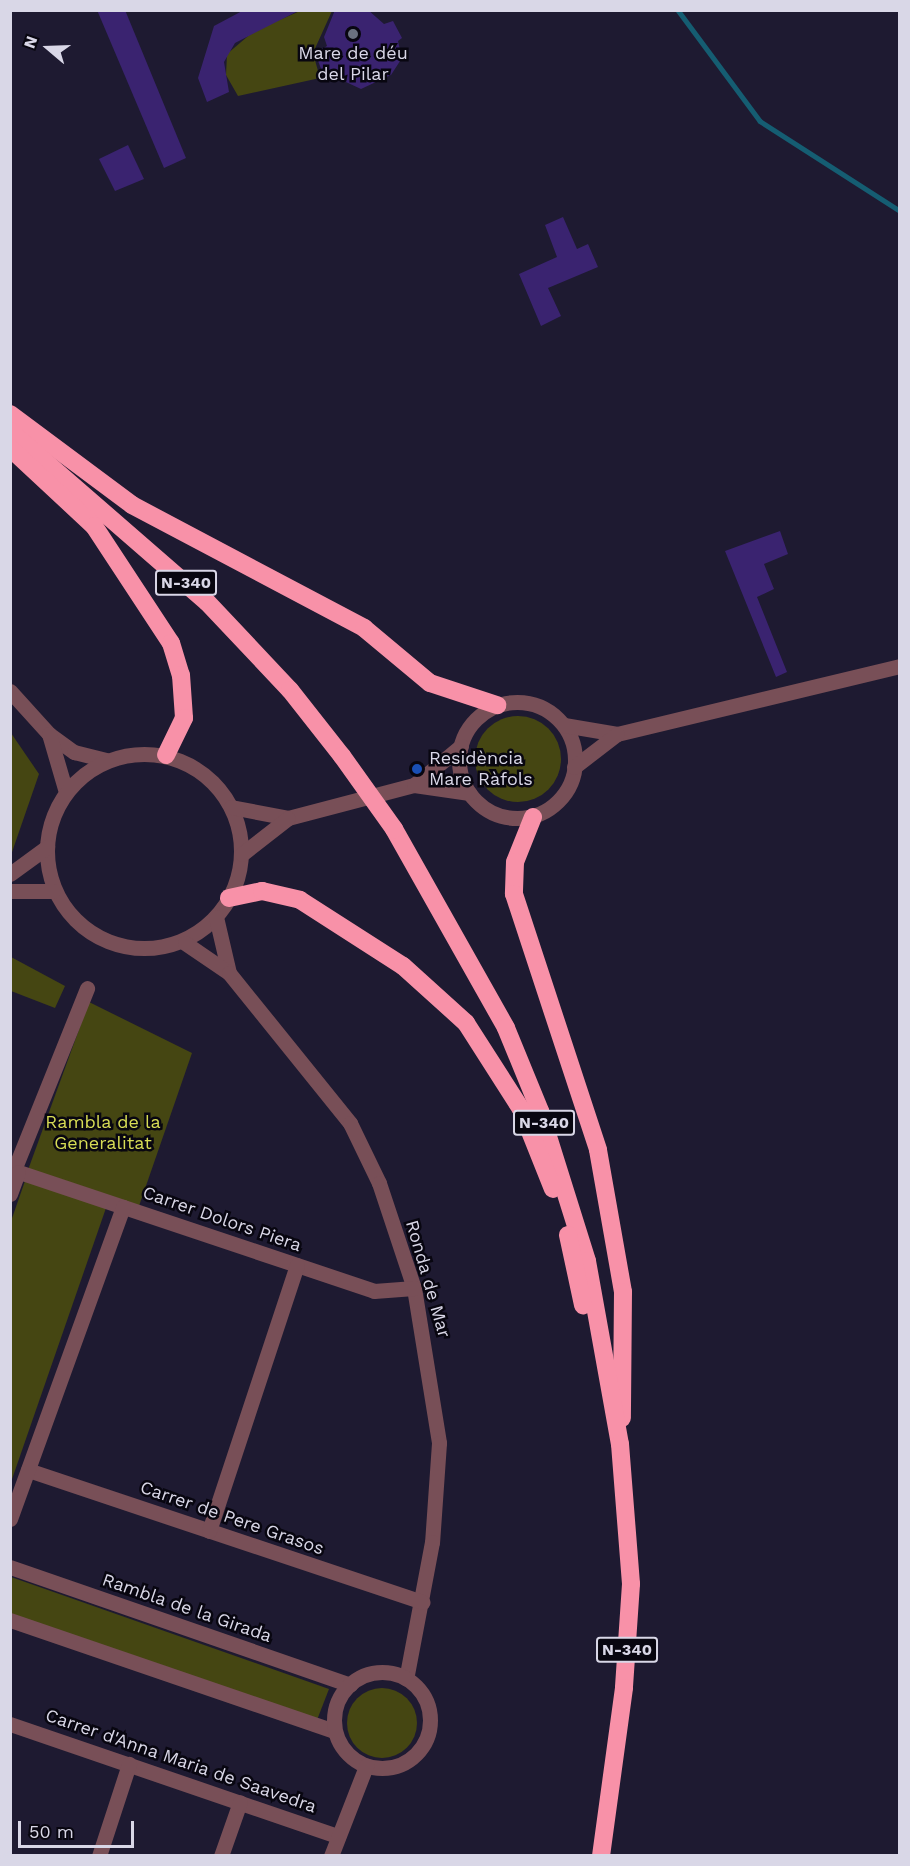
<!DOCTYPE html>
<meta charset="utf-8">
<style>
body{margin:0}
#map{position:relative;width:910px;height:1866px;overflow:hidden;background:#1e1a31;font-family:"Work Sans",sans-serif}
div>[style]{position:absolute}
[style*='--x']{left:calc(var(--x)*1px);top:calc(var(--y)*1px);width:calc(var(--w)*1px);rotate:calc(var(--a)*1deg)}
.green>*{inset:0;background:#454612}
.round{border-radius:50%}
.stream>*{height:4.5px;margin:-2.25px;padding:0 2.25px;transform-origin:2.25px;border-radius:2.25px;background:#155d72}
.building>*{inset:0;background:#3a2370}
.minor>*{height:15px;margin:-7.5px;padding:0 7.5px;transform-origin:7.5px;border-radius:7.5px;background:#784f57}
.minor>.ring{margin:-7.5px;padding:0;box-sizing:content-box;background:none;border:15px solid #784f57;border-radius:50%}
.highway>*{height:18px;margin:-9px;padding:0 9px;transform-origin:9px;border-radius:9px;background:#f891a8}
.highway-bridge>*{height:18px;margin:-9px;padding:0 9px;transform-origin:9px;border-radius:9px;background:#f891a8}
.dots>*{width:16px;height:16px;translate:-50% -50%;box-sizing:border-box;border:3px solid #080610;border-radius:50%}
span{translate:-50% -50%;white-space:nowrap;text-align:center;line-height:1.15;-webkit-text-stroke:5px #080610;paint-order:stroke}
.shield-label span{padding:2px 4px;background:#080610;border:2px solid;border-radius:4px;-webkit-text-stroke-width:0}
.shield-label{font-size:16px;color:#d9d7e7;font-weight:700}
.poi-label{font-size:18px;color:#d9d7e7}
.left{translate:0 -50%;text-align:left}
.park-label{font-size:18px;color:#d7dc55}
.street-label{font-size:18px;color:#d9d7e7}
.frame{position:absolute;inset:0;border:12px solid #d9d7e7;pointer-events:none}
.north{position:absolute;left:18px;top:18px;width:60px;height:60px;-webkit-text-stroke:4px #080610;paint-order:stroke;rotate:289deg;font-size:16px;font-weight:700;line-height:24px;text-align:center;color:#d9d7e7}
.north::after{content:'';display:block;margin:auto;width:21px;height:27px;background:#d9d7e7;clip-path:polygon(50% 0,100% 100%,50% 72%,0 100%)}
.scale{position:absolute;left:18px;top:1821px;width:116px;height:27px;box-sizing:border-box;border:3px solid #d9d7e7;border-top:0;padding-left:8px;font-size:18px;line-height:21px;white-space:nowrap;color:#d9d7e7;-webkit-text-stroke:4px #080610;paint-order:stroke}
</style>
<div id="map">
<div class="green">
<div style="clip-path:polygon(300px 11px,332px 11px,313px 53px,320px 78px,238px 96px,226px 75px,227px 54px,254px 31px)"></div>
<div class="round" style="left:475px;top:716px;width:86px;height:86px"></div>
<div style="clip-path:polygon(11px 733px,39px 774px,11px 855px)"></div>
<div style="clip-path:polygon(11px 957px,65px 986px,55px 1008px,11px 991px)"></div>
<div style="clip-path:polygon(89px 1002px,192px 1053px,139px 1206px,28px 1170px)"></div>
<div style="clip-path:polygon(25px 1181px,106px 1208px,11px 1482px,10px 1224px)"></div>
<div style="clip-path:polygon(11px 1577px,329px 1689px,317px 1720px,11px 1616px)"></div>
<div class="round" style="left:347px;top:1688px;width:70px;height:70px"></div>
</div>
<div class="stream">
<div style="--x:678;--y:10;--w:138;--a:53.5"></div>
<div style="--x:760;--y:121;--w:166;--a:32.7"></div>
</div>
<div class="building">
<div style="clip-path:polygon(97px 10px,125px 10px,186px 158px,164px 168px)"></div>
<div style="clip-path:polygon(244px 10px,300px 10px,235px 43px,224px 62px,229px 92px,207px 102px,198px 78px,214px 26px)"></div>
<div style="clip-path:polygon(335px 10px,368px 10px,384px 24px,393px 21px,402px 38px,398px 41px,402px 58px,391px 75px,361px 89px,333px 76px,325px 79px,315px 53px,327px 46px,324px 37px)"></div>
<div style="clip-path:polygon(128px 145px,144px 179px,115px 191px,99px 159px)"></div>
<div style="clip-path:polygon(563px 217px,577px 249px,588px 244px,598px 267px,548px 288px,561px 316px,541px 326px,519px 274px,557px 257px,545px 225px)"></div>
<div style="clip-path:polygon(780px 531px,788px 554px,764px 564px,774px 589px,757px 597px,787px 672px,776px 677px,725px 551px)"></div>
</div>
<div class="minor">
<div style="--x:10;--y:691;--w:58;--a:47.8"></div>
<div style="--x:49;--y:734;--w:31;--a:36"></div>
<div style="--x:74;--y:752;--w:33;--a:14"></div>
<div class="ring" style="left:459px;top:702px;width:101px;height:101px"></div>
<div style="--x:564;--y:725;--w:54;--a:9.6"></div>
<div style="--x:617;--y:734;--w:291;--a:-13.5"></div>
<div style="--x:49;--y:734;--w:60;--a:73.7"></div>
<div class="ring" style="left:47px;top:754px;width:179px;height:179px"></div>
<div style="--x:574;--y:767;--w:54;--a:-37.5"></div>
<div style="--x:414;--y:785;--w:61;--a:-39.7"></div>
<div style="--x:231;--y:807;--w:58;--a:10.9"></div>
<div style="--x:288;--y:818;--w:130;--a:-14.7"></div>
<div style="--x:414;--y:785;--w:56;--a:8.3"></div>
<div style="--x:242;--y:854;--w:58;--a:-38"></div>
<div style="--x:10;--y:874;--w:46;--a:-36.1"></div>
<div style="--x:10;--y:891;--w:43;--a:0"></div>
<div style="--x:216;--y:917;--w:57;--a:76.9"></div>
<div style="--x:185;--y:943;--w:53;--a:34.3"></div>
<div style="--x:229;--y:973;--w:193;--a:51.1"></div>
<div style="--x:350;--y:1123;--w:67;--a:64.2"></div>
<div style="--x:379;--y:1183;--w:111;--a:71.6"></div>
<div style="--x:414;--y:1288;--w:157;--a:80.8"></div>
<div style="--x:439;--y:1443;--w:99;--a:94"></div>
<div style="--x:432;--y:1542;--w:139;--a:100.7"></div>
<div style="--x:10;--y:1169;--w:384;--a:18.5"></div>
<div style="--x:374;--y:1291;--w:40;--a:-4.3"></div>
<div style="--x:14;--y:1170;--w:196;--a:-68.1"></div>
<div style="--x:10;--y:1194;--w:23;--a:-70"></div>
<div style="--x:28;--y:1470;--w:416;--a:18.5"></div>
<div style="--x:10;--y:1519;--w:332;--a:-70.1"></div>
<div style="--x:209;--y:1531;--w:280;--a:-71.7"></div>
<div style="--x:10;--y:1567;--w:360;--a:19.1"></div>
<div style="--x:10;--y:1620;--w:343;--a:18.9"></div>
<div class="ring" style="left:334px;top:1672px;width:81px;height:81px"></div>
<div style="--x:10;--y:1724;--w:347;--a:18.9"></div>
<div style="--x:99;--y:1856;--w:97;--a:-71.9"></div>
<div style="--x:221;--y:1856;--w:57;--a:-70.6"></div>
<div style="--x:331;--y:1856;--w:97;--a:-68.7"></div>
</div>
<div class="highway">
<div style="--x:10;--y:414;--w:152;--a:36.7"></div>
<div style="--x:132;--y:505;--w:263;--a:27.9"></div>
<div style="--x:364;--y:628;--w:86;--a:39.8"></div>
<div style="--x:430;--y:683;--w:71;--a:18.2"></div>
<div style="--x:10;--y:431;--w:261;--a:41"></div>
<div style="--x:207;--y:602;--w:121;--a:46.7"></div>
<div style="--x:290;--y:690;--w:84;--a:51.8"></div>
<div style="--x:10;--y:448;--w:115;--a:42.9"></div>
<div style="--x:94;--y:526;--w:140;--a:56.7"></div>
<div style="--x:171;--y:643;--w:34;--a:73"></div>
<div style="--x:181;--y:675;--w:43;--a:86"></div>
<div style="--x:184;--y:718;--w:41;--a:115.9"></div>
<div style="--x:533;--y:817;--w:48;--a:111.8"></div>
<div style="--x:515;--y:862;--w:32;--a:92"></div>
<div style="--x:514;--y:894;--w:269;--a:71.8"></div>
<div style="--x:598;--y:1150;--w:144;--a:80"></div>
<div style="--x:623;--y:1292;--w:126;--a:90.5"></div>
<div style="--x:394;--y:829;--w:228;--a:60.6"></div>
<div style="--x:506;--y:1028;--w:90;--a:67.7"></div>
<div style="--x:540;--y:1111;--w:157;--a:72.6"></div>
<div style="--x:587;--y:1261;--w:186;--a:79.8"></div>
<div style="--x:620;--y:1444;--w:140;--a:85.5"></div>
<div style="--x:631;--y:1584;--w:104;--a:93.9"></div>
<div style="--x:624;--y:1688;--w:170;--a:97.8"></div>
<div style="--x:229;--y:898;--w:34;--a:-12"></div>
<div style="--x:262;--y:891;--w:39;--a:13"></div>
<div style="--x:300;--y:900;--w:122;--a:32.7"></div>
<div style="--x:403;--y:966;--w:85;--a:42.1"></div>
<div style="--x:466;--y:1023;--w:102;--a:57.4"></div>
<div style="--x:521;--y:1109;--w:86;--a:68.2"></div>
<div style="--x:568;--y:1235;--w:72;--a:77.9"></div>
</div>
<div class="highway-bridge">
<div style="--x:342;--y:756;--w:90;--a:54.5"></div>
</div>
<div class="dots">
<div style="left:353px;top:34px;background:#6b7280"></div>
<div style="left:417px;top:769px;background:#1a4fb4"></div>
</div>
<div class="shield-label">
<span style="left:186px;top:583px">N-340</span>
<span style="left:544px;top:1123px">N-340</span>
<span style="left:627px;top:1650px">N-340</span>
</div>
<div class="poi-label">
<span style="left:353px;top:64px">Mare de déu<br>del Pilar</span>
<span class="left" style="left:429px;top:769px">Residència<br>Mare Ràfols</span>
</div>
<div class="park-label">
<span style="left:103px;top:1133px">Rambla de la<br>Generalitat</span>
</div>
<div class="street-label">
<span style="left:222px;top:1219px;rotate:19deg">Carrer Dolors Piera</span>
<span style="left:428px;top:1279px;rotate:74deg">Ronda de Mar</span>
<span style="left:232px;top:1518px;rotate:19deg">Carrer de Pere Grasos</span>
<span style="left:187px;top:1608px;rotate:19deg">Rambla de la Girada</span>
<span style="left:181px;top:1761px;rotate:19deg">Carrer d'Anna Maria de Saavedra</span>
</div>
<div class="frame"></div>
<div class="north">N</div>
<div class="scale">50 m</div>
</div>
